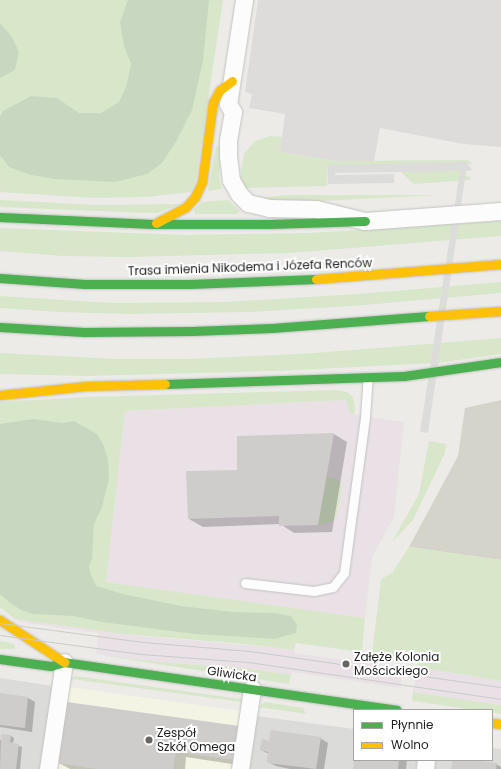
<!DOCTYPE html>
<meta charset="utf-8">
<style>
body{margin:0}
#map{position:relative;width:501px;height:769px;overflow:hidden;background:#ecebe8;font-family:Poppins,sans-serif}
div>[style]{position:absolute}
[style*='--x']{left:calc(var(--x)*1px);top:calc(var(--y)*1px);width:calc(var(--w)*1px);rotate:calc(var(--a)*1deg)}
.residential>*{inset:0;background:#dbdbd9}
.industrial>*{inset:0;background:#e9e1e6}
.education>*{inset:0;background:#f4f4e4}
.construction>*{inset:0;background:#d5d4ca}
.grass>*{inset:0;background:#d8e7ca}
.forest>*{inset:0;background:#c8d8c0}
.parking>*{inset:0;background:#dddcdb}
.pier>*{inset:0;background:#dcdcdb}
.shadow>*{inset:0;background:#0003}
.building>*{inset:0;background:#cfcdcb}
.roads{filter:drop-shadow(0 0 1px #c2c2c0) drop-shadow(0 0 1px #c2c2c0)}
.lane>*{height:9px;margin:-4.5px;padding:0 4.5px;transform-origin:4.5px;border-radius:4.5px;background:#fcfcfc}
.street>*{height:17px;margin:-8.5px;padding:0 8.5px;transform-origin:8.5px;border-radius:8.5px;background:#fcfcfc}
.fast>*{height:9px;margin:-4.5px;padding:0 4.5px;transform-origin:4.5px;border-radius:4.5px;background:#4caf50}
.slow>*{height:9px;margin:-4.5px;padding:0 4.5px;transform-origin:4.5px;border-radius:4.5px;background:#ffc107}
.tram>*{height:1px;margin:-0.5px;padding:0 0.5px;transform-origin:0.5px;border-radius:0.5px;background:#cbcbca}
.dots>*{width:11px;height:11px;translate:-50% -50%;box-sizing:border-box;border:2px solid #fff;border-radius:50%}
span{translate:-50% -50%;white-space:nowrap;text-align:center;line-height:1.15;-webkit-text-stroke:4px #fff;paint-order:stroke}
.street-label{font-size:12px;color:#1f1f1f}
.poi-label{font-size:12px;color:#1f1f1f}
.left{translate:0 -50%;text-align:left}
.legend{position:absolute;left:353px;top:709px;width:140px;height:52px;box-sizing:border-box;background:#fff;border:1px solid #a5a5a5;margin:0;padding:5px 7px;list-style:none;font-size:12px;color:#1f1f1f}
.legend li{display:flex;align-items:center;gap:8px;height:20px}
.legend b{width:20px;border:1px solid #a5a5a5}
</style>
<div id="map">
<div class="residential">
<div style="clip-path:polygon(0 678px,53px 686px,40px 769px,0 769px)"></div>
<div style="clip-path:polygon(257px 716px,354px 729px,354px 760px,417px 760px,416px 769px,248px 769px)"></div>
<div style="clip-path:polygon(492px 748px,501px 749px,501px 769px,432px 769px,434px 760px,492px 760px)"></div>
</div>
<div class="industrial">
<div style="clip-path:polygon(346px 400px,350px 414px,404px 422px,394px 517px,372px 557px,365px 618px,106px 582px,125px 411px)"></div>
<div style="clip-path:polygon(15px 619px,141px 636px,268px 647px,294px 650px,294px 653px,403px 668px,400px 688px,292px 672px,291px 675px,244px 668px,158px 662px,105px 656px,96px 653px,98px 633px,20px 622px)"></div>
<div style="clip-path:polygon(417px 667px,501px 681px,501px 705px,413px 692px)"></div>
</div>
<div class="education">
<div style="clip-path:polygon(69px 687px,241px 711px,232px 769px,57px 769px)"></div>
</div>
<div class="construction">
<div style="clip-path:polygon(501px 400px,501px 560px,409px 547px,458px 456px,465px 408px)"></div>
</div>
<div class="grass">
<div style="clip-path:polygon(0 0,223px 0,196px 180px,191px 192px,146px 197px,93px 198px,0 192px)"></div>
<div style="clip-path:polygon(270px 136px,282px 137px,280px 152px,337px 161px,467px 160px,474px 163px,469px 164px,465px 169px,466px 175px,471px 178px,469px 180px,414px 184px,394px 166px,328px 165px,327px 186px,246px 188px,241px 179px,241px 171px,244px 154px,255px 141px)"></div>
<div style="clip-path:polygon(219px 146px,221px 148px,219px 178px,222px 189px,208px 191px,216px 147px)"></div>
<div style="clip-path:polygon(285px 195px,438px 195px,301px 202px,274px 202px,258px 198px)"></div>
<div style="clip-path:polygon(0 200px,97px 205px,181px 204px,158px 213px,148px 213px,0 207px)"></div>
<div style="clip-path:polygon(228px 200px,240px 211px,237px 214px,195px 214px,194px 210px,201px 202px)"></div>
<div style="clip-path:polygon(501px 221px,501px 236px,290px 253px,129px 257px,62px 256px,0 251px,0 228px,184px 235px,310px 233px)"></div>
<div style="clip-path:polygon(501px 282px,501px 293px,353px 306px,250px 312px,129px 314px,60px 312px,0 308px,0 296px,113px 303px,224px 302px,359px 294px)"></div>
<div style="clip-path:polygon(501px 338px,501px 354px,438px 363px,275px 371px,86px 376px,0 374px,0 353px,119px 359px,189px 359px,315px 353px)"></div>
<div style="clip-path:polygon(337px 390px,347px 392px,353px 397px,355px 407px,354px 415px,350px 414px,346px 400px,125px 411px,106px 582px,365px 618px,362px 652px,296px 643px,294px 650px,245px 644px,124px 634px,15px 619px,0 607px,0 402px,87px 397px)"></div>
<div style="clip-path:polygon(429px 441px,446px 444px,445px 453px,413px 520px,392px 542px,419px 494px)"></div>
<div style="clip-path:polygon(327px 477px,334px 478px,340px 481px,342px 486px,336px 518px,331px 522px,318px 525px)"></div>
<div style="clip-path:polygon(409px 547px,501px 560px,501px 681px,417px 667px,418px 660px,372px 654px,381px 579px,392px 573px)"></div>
<div style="clip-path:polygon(0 641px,11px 643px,15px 645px,15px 649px,0 649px)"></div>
<div style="clip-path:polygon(105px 656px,158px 662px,244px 668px,291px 675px,289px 684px)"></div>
<div style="clip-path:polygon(75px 676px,241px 699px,242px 702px,71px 679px)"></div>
<div style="clip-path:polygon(413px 692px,501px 705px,501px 714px,492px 712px,492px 710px,475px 710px,412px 701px)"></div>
<div style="clip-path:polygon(265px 702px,303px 708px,306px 714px,258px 707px)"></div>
</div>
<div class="forest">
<div style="clip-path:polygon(128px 0,209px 0,203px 61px,192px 110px,177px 140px,162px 163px,147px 174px,115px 182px,55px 179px,31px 175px,9px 167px,0 155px,0 117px,3px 111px,31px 96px,57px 98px,79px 113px,101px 113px,119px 102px,126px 87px,131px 64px,124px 46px,120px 22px)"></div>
<div style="clip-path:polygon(0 23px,12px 37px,19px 52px,15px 70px,0 78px)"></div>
<div style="clip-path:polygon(33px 419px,62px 423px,74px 421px,97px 434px,104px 446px,108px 460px,109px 479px,102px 507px,94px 524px,92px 559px,89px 566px,91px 575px,96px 586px,123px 594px,181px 606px,233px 612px,275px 613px,291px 616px,297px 625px,296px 633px,274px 639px,195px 634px,102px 622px,73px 616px,33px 614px,23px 611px,13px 605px,0 594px,0 424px)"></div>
</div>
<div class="parking">
<div style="clip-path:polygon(258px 0,501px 0,501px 147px,463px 144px,380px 128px,374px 161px,337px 161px,280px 152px,285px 114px,249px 108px,252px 94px,245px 92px)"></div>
</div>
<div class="pier">
<div style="clip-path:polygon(466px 162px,472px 170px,466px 171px,428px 433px,420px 432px,460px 171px,335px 173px,335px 175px,394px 174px,394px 183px,328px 184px,328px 165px)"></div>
</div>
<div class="shadow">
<div style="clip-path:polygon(334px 434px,347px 442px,332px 532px,294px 533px,280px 524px,203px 527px,189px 519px,238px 471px)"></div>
<div style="clip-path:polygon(0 694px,28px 698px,35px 702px,32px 732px,0 727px)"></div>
<div style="clip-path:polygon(238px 727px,245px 766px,186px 757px,185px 769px,70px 769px,59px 763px)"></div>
<div style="clip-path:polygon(11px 736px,14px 738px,13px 744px,22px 747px,20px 769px,0 769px,0 740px)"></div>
<div style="clip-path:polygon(320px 738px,328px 743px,324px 769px,290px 769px,276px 766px,268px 762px,269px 754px,261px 750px)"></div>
<div style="clip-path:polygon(355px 760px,407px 760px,406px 769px,354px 769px)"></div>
<div style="clip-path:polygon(454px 760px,496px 764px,501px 767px,501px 769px,452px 769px)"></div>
</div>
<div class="building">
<div style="clip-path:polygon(334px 433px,318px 525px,279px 526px,279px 516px,188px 519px,186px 471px,237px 470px,237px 436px)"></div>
<div style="clip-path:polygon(0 693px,28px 697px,25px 728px,0 725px)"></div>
<div style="clip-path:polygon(67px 702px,239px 726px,234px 760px,176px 752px,173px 769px,97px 769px,58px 763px)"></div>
<div style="clip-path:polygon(271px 730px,321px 737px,316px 769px,267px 763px,268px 752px,260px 750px,262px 739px,269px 741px)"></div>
<div style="clip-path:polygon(1px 734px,11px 735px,10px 742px,19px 744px,16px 769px,0 769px)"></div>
<div style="clip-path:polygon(354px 760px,399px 760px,398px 769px,353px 769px)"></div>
<div style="clip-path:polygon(453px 760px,474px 760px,497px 763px,496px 769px,451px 769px)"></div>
</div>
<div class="roads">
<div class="lane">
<div style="--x:245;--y:583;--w:69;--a:6.6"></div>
<div style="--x:314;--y:591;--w:19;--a:-12"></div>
<div style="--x:333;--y:587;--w:18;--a:-52"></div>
<div style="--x:344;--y:573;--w:157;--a:-82.3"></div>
<div style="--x:365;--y:417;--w:39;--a:-86"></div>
</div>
<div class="street">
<div style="--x:244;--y:0;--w:105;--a:98.7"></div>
<div style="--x:228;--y:104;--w:9;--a:58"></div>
<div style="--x:233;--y:112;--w:28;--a:100"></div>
<div style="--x:228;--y:140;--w:16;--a:90"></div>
<div style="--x:228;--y:156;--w:24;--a:83"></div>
<div style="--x:231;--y:180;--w:16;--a:60"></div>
<div style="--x:239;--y:194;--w:13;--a:45"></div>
<div style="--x:248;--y:203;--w:22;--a:13"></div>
<div style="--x:269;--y:208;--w:47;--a:1.2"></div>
<div style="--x:316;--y:209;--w:50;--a:13.8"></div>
<div style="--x:365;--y:221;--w:136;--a:-4.2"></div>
<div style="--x:48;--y:769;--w:108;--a:-81.5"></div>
<div style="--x:240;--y:769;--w:81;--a:-81.5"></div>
<div style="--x:425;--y:769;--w:9;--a:-84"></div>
</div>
<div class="fast">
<div style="--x:0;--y:217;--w:153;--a:2.6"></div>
<div style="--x:153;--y:224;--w:116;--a:0"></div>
<div style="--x:269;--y:224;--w:96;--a:-1.8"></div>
<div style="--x:0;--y:278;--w:85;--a:4"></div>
<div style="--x:85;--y:284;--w:105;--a:0"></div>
<div style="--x:190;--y:284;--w:126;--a:-2.3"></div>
<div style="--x:0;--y:327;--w:84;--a:3.4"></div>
<div style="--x:84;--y:332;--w:108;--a:-0.5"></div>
<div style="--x:192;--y:331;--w:80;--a:-2.1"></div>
<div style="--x:272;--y:328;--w:157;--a:-4.4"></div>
<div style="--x:165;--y:384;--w:239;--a:-1.9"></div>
<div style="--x:404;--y:376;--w:98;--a:-8.2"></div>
<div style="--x:0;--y:659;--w:51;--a:7.8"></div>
<div style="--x:51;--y:666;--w:14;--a:-17"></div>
<div style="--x:64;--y:662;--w:336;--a:8.2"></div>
</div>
<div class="slow">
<div style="--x:156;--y:223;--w:34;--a:-28"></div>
<div style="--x:186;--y:207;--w:13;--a:-48"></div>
<div style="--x:195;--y:197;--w:17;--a:-65"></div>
<div style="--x:202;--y:182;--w:81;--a:-82.2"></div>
<div style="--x:213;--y:102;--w:14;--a:-60"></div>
<div style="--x:220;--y:90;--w:15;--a:-37"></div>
<div style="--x:316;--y:279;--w:186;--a:-4.6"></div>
<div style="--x:429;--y:316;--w:72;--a:-4"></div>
<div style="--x:0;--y:395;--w:87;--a:-5.9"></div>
<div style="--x:87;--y:386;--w:78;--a:-1.5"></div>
<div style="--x:0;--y:620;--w:77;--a:33.3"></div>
<div style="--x:492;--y:723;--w:9;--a:6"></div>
</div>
</div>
<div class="tram">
<div style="--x:0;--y:623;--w:144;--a:7.6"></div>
<div style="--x:143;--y:642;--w:107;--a:4.8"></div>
<div style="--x:250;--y:651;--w:254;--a:8.2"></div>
<div style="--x:0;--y:635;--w:142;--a:7.7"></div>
<div style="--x:141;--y:654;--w:107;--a:4.3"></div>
<div style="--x:248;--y:662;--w:256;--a:8.3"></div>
</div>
<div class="dots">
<div style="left:346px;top:664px;background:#676665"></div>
<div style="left:149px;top:740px;background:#676665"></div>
</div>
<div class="street-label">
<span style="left:250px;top:267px;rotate:-2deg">Trasa imienia Nikodema i Józefa Renców</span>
<span style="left:232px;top:674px;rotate:8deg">Gliwicka</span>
</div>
<div class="poi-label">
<span class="left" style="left:354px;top:664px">Załęże Kolonia<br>Mościckiego</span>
<span class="left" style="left:157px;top:740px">Zespół<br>Szkół Omega</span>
</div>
<ul class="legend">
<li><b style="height:5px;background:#4caf50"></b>Płynnie</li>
<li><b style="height:5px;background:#ffc107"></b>Wolno</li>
</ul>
</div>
